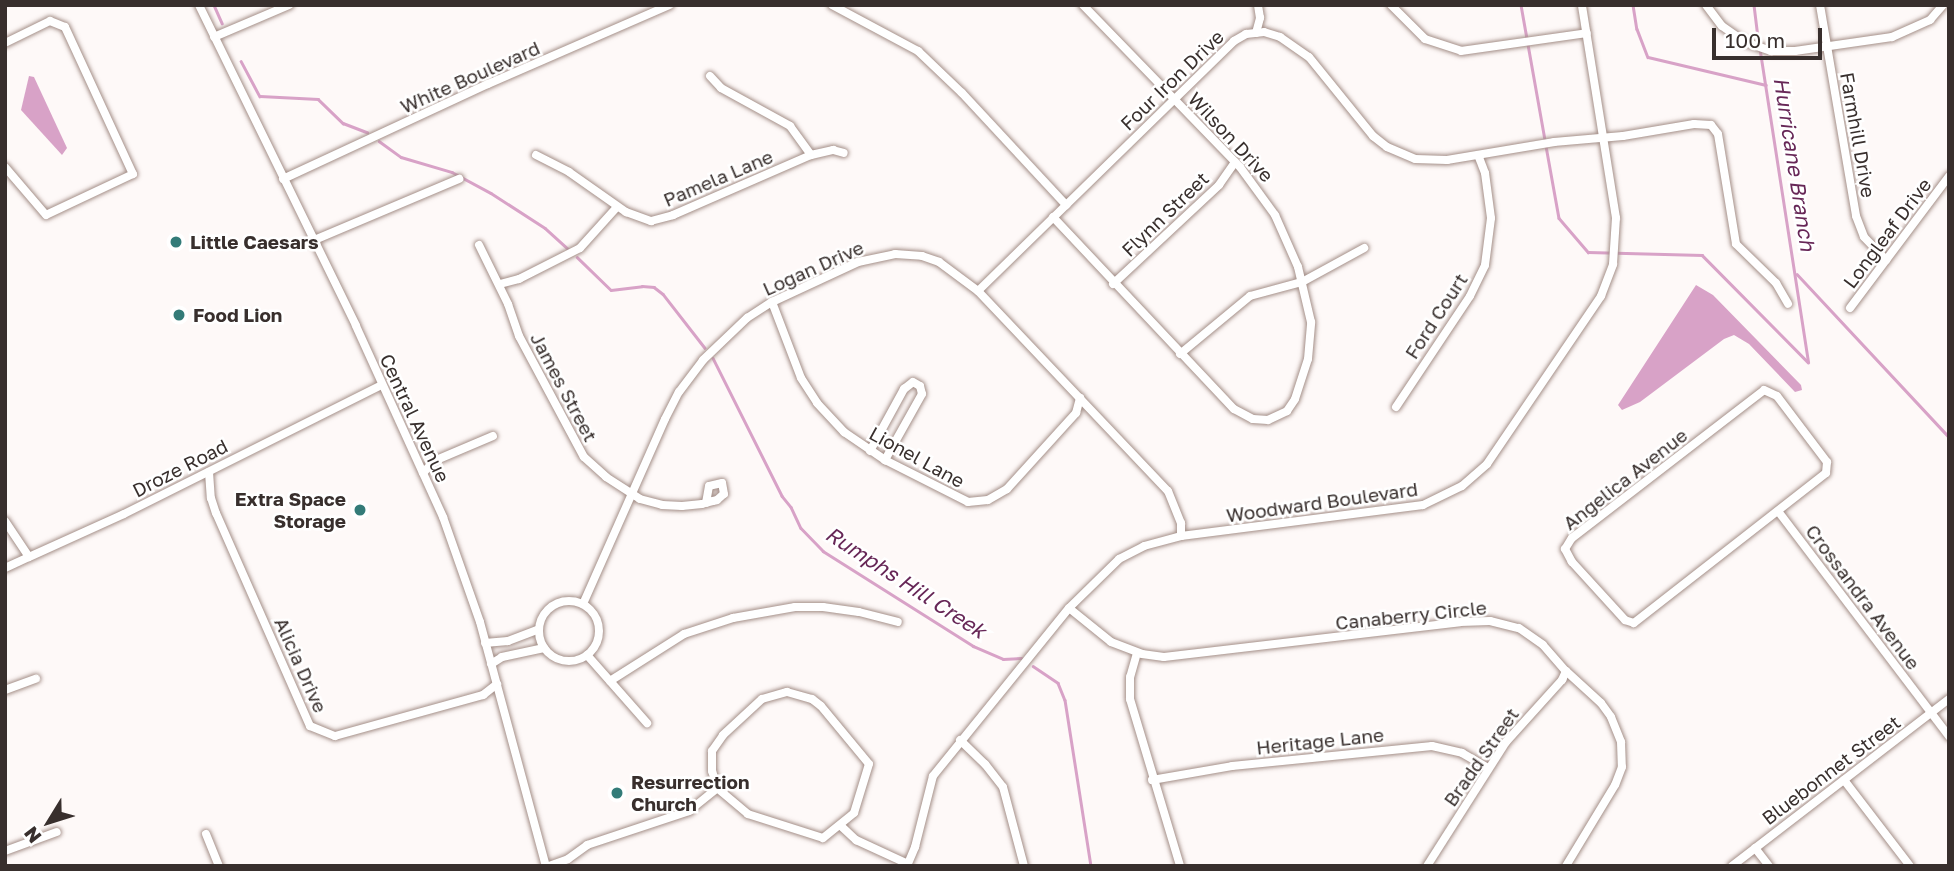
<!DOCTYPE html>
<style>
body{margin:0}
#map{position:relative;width:1954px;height:871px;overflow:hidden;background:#fef9f8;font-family:"Golos Text",sans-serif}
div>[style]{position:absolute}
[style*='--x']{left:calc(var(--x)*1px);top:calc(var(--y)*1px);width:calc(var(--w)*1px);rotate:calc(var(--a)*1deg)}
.water>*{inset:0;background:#d8a2c7}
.stream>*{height:2.5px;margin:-1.25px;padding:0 1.25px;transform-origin:1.25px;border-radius:1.25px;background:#d8a2c7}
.roads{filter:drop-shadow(0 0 2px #a48f88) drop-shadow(0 0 2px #a48f88)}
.minor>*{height:8px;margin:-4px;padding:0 4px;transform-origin:4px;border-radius:4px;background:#fff}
.minor>.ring{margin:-4px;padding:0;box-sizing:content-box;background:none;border:8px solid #fff;border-radius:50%}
.dots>*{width:19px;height:19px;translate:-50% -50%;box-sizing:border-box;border:4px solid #fff;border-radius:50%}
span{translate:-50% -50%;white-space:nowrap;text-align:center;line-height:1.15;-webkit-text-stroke:5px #fff;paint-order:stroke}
.street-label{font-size:19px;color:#382f2d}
.poi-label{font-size:19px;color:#382f2d;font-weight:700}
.left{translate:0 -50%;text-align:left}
.right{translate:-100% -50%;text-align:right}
.water-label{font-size:21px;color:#672757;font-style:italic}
.frame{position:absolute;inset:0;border:7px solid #382f2d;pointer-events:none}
.north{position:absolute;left:14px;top:787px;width:70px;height:70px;-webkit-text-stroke:5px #fff;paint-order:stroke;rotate:232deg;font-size:19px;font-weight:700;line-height:28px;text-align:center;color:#382f2d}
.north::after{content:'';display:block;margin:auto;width:24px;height:32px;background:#382f2d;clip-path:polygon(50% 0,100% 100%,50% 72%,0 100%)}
.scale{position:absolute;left:1712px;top:28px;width:110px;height:32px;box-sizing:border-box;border:4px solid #382f2d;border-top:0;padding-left:9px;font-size:21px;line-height:24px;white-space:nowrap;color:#382f2d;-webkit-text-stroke:5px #fff;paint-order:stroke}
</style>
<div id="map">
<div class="water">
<div style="clip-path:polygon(29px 76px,34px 77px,67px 148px,62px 155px,21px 110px)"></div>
<div style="clip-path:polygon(1696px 285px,1713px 295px,1801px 385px,1802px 390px,1795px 392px,1749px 344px,1734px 335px,1724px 339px,1640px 402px,1622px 410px,1618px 405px)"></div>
</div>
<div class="stream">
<div style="--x:214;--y:5;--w:20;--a:66"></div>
<div style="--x:1521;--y:5;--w:137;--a:79.9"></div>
<div style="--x:1633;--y:5;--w:24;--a:81"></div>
<div style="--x:1637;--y:29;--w:30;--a:69"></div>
<div style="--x:1648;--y:57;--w:121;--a:13.3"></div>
<div style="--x:1754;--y:5;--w:39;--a:83"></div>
<div style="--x:241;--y:61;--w:40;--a:62"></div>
<div style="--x:260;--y:96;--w:58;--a:3"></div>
<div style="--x:318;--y:99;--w:35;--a:44"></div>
<div style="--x:343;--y:123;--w:26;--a:21"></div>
<div style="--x:379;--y:141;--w:27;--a:36"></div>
<div style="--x:401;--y:157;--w:53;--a:16.4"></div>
<div style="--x:452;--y:172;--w:44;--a:28.3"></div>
<div style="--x:491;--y:193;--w:64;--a:32.9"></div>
<div style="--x:545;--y:228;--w:31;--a:42"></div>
<div style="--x:1546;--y:146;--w:73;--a:79.8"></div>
<div style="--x:1559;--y:218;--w:45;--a:49.5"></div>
<div style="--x:1588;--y:252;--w:114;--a:1.5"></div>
<div style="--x:1702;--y:255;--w:151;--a:45.3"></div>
<div style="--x:1808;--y:362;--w:315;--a:-98.8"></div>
<div style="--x:577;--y:257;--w:47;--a:44.1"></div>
<div style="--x:611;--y:290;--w:31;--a:-7"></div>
<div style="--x:642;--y:286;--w:12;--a:5"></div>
<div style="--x:654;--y:287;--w:11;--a:38"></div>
<div style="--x:663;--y:294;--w:68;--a:52.1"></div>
<div style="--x:1797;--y:274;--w:223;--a:47"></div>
<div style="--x:713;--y:358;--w:154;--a:63.4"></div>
<div style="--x:782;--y:496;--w:14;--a:51"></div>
<div style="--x:791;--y:507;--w:23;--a:65"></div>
<div style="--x:801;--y:528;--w:32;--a:46"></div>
<div style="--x:823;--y:551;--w:178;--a:32.3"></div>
<div style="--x:973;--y:646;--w:33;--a:23"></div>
<div style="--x:1003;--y:659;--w:18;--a:-3"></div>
<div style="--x:1033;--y:666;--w:30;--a:34"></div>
<div style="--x:1058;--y:683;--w:18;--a:68"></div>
<div style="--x:1065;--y:700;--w:168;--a:81.1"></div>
</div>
<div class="roads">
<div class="minor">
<div style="--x:199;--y:5;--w:357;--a:63.9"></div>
<div style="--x:356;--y:326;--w:210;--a:65.5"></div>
<div style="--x:443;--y:517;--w:111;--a:70.6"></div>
<div style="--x:480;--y:622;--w:253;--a:74.9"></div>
<div style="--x:832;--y:5;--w:98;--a:28.1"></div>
<div style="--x:918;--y:51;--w:61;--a:43.7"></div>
<div style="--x:962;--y:93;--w:153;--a:47.1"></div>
<div style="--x:1391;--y:5;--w:48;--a:45"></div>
<div style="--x:1425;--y:39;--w:38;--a:18"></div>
<div style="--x:1461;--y:51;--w:127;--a:-8.1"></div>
<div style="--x:1706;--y:5;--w:26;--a:53"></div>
<div style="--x:1722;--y:26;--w:28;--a:35"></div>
<div style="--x:1745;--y:42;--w:28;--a:19"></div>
<div style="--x:1771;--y:51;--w:24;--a:0"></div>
<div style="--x:1795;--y:51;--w:98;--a:-8.2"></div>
<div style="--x:1892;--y:37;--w:42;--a:-24.1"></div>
<div style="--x:1930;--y:20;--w:20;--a:-49"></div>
<div style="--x:1820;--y:5;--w:214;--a:80.3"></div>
<div style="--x:1856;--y:216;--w:22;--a:69"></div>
<div style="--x:1864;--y:237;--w:32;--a:46"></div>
<div style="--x:1256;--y:33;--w:16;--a:-75"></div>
<div style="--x:1260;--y:18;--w:13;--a:-99"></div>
<div style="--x:214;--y:37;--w:82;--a:-23.1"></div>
<div style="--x:5;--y:43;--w:50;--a:-26.1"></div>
<div style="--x:50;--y:21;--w:16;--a:22"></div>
<div style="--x:65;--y:27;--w:162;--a:65.2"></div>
<div style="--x:133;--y:174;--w:96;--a:154.8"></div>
<div style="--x:46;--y:215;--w:63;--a:-130.5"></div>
<div style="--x:710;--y:76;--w:16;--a:47"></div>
<div style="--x:721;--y:88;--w:79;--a:28.8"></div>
<div style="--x:790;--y:126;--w:36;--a:54"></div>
<div style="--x:536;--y:155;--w:37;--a:27"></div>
<div style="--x:569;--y:172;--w:70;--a:35.1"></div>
<div style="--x:626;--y:212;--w:27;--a:20"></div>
<div style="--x:651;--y:221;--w:23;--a:-15"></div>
<div style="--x:673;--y:215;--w:150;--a:-23.5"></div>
<div style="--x:811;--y:155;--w:23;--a:-13"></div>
<div style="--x:833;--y:150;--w:11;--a:15"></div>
<div style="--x:283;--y:179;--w:226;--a:-24.9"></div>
<div style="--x:488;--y:84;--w:198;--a:-23.5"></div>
<div style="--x:1053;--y:217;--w:264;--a:46.7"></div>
<div style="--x:1234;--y:409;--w:21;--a:28"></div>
<div style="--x:1253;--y:419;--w:15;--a:4"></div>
<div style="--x:1268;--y:420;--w:21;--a:-25"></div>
<div style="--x:1287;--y:411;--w:14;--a:-56"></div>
<div style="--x:1295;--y:399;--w:42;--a:-72"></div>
<div style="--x:1308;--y:359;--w:37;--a:-85"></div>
<div style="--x:1311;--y:322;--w:57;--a:-103.3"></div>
<div style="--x:1298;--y:267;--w:57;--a:-113.9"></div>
<div style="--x:1275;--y:215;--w:59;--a:-126.1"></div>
<div style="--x:1240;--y:167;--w:226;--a:-134.1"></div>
<div style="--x:312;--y:241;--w:160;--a:-22.9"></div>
<div style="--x:479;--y:245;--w:66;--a:63.8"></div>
<div style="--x:508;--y:304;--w:34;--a:71"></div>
<div style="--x:519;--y:336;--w:137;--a:61.8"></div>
<div style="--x:584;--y:457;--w:30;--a:42"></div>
<div style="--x:606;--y:477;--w:40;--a:32.9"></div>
<div style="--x:640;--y:499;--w:23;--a:15"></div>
<div style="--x:662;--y:505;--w:20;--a:3"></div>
<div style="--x:682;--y:506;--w:20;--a:-6"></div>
<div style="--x:702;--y:504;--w:11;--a:-15"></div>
<div style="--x:713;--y:501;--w:4;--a:-14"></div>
<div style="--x:717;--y:500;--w:9;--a:-41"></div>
<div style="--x:724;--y:494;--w:11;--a:-100"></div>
<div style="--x:722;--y:483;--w:13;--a:167"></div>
<div style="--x:709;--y:486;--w:17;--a:100"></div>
<div style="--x:500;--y:284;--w:20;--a:-15"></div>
<div style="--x:519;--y:279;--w:68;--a:-26.9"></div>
<div style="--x:580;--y:248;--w:55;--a:-47.9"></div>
<div style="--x:1113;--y:284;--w:145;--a:-43"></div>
<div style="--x:1219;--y:185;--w:28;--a:-55"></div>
<div style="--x:978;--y:291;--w:358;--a:-44.3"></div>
<div style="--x:1234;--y:41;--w:14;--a:-30"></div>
<div style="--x:1246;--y:34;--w:18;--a:-6"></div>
<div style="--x:1264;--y:32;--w:17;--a:17"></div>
<div style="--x:1280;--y:37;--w:35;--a:35"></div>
<div style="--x:1309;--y:57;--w:102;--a:51"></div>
<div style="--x:1373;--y:136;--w:18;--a:38"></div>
<div style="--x:1387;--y:147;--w:30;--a:23"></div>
<div style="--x:1415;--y:159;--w:32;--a:2"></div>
<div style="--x:1447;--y:160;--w:109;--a:-9.5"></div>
<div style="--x:1554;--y:142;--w:69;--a:-5"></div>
<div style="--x:1623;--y:136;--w:72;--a:-9.6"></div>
<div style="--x:1694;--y:124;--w:17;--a:3"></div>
<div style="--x:1711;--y:125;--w:11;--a:52"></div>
<div style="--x:1718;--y:134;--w:111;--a:80.7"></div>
<div style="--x:1736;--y:244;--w:56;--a:44.3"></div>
<div style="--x:1776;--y:283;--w:24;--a:60"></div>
<div style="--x:772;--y:302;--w:81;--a:69.1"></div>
<div style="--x:801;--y:378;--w:30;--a:57"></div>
<div style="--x:817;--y:403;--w:40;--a:47"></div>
<div style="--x:844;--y:432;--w:50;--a:34.3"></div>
<div style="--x:885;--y:460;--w:93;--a:26.8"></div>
<div style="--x:968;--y:502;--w:20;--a:-6"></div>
<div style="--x:988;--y:500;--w:22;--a:-30"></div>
<div style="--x:1007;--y:489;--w:103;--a:-47.8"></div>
<div style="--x:1076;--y:413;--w:16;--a:-75"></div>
<div style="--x:1850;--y:308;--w:165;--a:-53.1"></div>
<div style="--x:1180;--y:354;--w:91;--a:-39.6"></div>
<div style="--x:1250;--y:296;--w:54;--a:-15.1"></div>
<div style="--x:1302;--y:282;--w:71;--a:-28.7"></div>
<div style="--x:1764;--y:390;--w:14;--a:25"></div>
<div style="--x:1777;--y:396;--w:83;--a:52.9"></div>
<div style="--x:1827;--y:462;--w:11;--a:95"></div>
<div style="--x:1826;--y:473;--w:244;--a:142"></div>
<div style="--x:1634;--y:623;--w:9;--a:-162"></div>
<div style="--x:1625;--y:620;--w:79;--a:-132.4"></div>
<div style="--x:1572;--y:562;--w:15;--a:-118"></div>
<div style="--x:1565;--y:549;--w:13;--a:-58"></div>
<div style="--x:1572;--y:538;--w:242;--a:-37.6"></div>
<div style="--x:1396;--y:407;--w:133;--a:-56.3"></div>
<div style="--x:1470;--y:296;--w:34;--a:-64"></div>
<div style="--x:1485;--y:265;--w:47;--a:-82.7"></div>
<div style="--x:1491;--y:218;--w:45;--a:-97.6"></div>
<div style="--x:1485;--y:173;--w:19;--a:-111"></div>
<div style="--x:870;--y:451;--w:71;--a:-61.3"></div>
<div style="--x:904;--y:389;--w:11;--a:-38"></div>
<div style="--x:913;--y:382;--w:8;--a:30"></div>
<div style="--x:920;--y:386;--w:8;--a:76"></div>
<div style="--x:922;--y:394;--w:76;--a:119.3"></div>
<div style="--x:209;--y:472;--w:26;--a:86"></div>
<div style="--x:211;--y:498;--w:16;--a:72"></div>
<div style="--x:216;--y:513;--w:233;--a:66.2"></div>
<div style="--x:310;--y:726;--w:27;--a:22"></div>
<div style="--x:335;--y:736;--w:154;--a:-15.5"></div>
<div style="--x:483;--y:695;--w:18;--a:-38"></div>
<div style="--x:423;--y:473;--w:16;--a:-47"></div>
<div style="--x:434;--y:461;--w:64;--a:-23"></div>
<div style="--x:1778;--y:511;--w:283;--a:52.8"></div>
<div style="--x:5;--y:521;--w:43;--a:56.3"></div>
<div style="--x:29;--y:557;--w:104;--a:-24.4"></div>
<div style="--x:124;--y:514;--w:288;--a:-26.6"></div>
<div style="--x:5;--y:568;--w:26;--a:-25"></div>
<div class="ring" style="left:539px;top:601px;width:52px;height:52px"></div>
<div style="--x:583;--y:604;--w:202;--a:-66.1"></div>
<div style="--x:665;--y:419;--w:30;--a:-63"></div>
<div style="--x:679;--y:392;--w:40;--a:-53"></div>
<div style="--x:703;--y:360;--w:61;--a:-43.7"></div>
<div style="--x:747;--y:318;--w:30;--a:-33"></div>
<div style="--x:772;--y:302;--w:95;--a:-24.9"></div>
<div style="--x:858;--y:262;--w:38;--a:-12"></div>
<div style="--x:895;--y:254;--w:27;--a:4"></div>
<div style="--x:922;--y:256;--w:18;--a:19"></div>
<div style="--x:939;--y:262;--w:49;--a:36.6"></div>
<div style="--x:978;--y:291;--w:276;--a:46.5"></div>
<div style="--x:1168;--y:491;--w:35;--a:68"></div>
<div style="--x:1181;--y:523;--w:13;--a:90"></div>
<div style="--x:1069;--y:608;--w:54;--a:39"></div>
<div style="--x:1111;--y:642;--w:33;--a:21"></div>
<div style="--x:1142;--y:654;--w:22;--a:8"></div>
<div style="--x:1164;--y:657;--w:298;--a:-6.7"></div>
<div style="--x:1460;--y:622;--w:30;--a:-2"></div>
<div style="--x:1490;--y:621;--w:30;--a:14"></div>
<div style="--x:1519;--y:628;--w:29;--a:35"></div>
<div style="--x:1543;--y:645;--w:35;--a:49"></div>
<div style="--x:1566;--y:671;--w:47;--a:42.4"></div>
<div style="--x:1601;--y:703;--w:17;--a:54"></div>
<div style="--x:1611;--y:717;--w:27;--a:68"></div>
<div style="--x:1621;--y:742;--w:25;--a:88"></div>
<div style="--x:1622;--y:767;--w:19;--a:111"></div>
<div style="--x:1615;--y:785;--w:95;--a:121.2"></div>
<div style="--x:485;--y:643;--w:23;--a:-5"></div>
<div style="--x:508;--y:641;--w:33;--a:-21"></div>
<div style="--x:1137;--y:653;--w:25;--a:106"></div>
<div style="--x:1130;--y:677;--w:22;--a:90"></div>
<div style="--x:1130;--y:699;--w:174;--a:73.3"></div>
<div style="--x:587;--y:655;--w:91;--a:48.6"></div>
<div style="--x:491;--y:664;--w:13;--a:-32"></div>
<div style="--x:502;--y:657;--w:43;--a:-12.1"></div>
<div style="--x:610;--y:681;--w:88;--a:-32.4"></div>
<div style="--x:684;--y:634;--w:52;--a:-18.1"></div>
<div style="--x:733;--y:618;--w:63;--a:-10.1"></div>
<div style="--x:795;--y:607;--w:28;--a:0"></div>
<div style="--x:823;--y:607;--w:36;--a:8"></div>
<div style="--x:859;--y:612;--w:40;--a:14.4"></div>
<div style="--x:5;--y:690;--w:33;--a:-20"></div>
<div style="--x:787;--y:692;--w:26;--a:16"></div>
<div style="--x:812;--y:699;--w:11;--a:38"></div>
<div style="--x:821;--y:706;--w:75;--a:50.4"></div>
<div style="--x:869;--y:764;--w:51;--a:107"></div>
<div style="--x:854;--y:813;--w:40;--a:141"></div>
<div style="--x:823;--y:838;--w:79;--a:-162.3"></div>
<div style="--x:748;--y:814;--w:40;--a:-140"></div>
<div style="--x:717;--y:788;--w:18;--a:-106"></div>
<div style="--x:712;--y:771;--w:20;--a:-90"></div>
<div style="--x:712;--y:751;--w:19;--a:-55"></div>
<div style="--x:723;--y:735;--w:53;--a:-42.7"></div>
<div style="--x:762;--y:699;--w:26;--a:-16"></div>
<div style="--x:960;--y:740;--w:35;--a:44"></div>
<div style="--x:985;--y:764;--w:29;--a:52"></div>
<div style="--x:1003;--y:787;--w:82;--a:75.1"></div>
<div style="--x:1152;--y:780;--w:81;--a:-9.9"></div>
<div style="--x:1232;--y:766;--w:201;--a:-5.7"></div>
<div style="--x:1432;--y:746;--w:31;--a:13"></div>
<div style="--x:1462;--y:753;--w:30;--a:30"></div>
<div style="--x:1844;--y:780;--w:108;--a:52.5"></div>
<div style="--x:841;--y:826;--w:21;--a:43"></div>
<div style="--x:856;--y:840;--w:57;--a:24.8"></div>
<div style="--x:206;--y:834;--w:35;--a:68"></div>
<div style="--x:1755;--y:848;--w:23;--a:52"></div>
<div style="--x:5;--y:851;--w:55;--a:-20.1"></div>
<div style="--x:549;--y:866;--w:20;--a:-20"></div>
<div style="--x:568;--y:859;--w:24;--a:-36"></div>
<div style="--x:587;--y:845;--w:108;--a:-18.4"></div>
<div style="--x:689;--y:811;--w:36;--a:-39"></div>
<div style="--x:907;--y:866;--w:21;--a:-67"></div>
<div style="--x:915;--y:847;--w:73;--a:-75.8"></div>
<div style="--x:933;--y:776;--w:216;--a:-51"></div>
<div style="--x:1069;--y:608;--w:70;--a:-44.4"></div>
<div style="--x:1119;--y:559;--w:28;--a:-27"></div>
<div style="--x:1144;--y:546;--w:38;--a:-15"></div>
<div style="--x:1181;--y:536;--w:244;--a:-7.3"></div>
<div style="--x:1423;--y:505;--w:43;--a:-26"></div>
<div style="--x:1462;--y:486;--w:33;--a:-41"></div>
<div style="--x:1487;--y:464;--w:203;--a:-55.8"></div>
<div style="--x:1601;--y:296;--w:34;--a:-69"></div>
<div style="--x:1613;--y:264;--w:46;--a:-86.3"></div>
<div style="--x:1616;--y:218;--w:216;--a:-99.1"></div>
<div style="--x:1427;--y:866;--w:147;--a:-57.5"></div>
<div style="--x:1506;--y:742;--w:84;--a:-47.9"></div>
<div style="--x:1562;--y:680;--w:10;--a:-66"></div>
<div style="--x:1732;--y:866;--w:274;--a:-37.6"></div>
</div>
</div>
<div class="dots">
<div style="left:176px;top:242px;background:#337b78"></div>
<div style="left:179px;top:315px;background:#337b78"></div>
<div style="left:360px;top:510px;background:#337b78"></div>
<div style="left:617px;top:793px;background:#337b78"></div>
</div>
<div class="street-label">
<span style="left:470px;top:77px;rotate:-24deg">White Boulevard</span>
<span style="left:1172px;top:80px;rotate:-44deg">Four Iron Drive</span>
<span style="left:1858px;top:135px;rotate:80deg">Farmhill Drive</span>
<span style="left:1231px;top:137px;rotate:47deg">Wilson Drive</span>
<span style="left:718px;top:178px;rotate:-23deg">Pamela Lane</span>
<span style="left:1165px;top:214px;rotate:-44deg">Flynn Street</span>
<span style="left:1887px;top:233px;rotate:-53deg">Longleaf Drive</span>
<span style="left:813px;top:268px;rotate:-24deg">Logan Drive</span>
<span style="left:1436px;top:316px;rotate:-57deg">Ford Court</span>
<span style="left:564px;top:387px;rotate:62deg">James Street</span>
<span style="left:415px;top:418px;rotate:65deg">Central Avenue</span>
<span style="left:917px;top:457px;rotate:29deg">Lionel Lane</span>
<span style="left:180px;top:468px;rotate:-27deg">Droze Road</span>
<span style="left:1625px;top:479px;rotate:-38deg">Angelica Avenue</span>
<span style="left:1322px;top:502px;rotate:-8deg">Woodward Boulevard</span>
<span style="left:1863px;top:597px;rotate:53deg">Crossandra Avenue</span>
<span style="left:1411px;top:615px;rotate:-6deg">Canaberry Circle</span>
<span style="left:301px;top:665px;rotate:66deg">Alicia Drive</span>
<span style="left:1320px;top:741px;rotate:-6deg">Heritage Lane</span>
<span style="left:1481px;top:757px;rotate:-55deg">Bradd Street</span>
<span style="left:1831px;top:770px;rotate:-37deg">Bluebonnet Street</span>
</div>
<div class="poi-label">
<span class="left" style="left:190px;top:242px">Little Caesars</span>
<span class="left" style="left:193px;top:315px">Food Lion</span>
<span class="right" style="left:346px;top:510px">Extra Space<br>Storage</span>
<span class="left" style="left:631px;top:793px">Resurrection<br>Church</span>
</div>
<div class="water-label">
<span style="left:1795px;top:164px;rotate:81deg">Hurricane Branch</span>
<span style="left:906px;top:582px;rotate:33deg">Rumphs Hill Creek</span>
</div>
<div class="frame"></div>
<div class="north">N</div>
<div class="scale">100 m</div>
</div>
